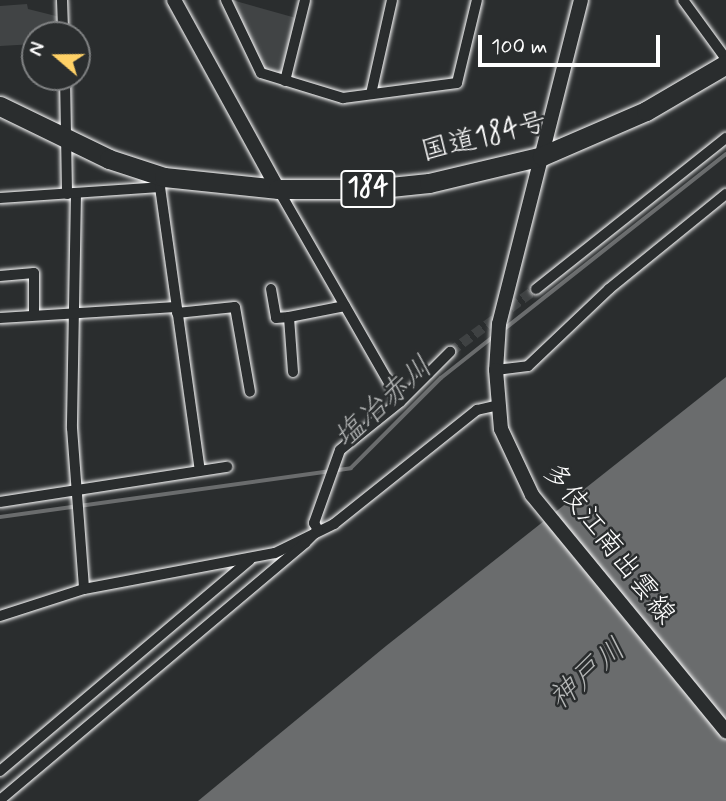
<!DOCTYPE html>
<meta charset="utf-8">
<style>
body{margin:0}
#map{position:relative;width:726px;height:801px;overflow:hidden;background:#2a2d2e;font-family:Mynerve,"Klee One",sans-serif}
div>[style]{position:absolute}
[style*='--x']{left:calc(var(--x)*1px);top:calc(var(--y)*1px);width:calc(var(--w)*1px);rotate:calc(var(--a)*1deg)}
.green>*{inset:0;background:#414445}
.water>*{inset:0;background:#6a6c6d}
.stream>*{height:3.5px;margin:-1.75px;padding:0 1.75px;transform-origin:1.75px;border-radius:1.75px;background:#6a6c6d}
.street-tunnel>*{height:10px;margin-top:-5px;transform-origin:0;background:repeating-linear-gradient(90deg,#3f4243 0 10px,transparent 0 15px)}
.roads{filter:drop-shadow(0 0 2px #fff) drop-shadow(0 0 2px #fff)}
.street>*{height:10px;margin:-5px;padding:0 5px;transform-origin:5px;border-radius:5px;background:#2a2d2e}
.secondary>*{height:14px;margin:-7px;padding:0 7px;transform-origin:7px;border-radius:7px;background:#2a2d2e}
.highway>*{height:19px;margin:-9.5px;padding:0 9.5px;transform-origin:9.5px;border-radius:9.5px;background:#2a2d2e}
span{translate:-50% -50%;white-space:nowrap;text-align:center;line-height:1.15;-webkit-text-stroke:5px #2a2d2e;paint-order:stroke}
.shield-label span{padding:2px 5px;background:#2a2d2e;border:2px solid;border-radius:5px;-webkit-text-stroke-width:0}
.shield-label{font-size:26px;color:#fff;font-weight:700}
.street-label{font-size:28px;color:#fff}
.water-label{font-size:30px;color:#b4b6b6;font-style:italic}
.north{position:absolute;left:21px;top:21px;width:70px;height:70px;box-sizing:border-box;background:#2a2d2e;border:2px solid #7f8182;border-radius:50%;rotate:290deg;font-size:19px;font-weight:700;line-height:28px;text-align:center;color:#fff}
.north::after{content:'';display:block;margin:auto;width:24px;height:32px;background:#ffd166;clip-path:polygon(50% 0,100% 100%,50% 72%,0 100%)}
.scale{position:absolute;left:478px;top:35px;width:182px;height:32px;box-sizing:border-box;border:4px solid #fff;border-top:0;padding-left:9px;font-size:21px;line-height:24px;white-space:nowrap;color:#fff;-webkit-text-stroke:5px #2a2d2e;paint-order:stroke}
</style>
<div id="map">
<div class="green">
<div style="clip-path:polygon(232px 0,296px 18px,284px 71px,278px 74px,263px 70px)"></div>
<div style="clip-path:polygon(27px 4px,28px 9px,60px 17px,61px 35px,35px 35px,35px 44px,0 46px,0 6px)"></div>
</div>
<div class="water">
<div style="clip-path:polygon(726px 377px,726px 801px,198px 801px,386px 646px)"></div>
</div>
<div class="stream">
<div style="--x:502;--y:331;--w:285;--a:-38.3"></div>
<div style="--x:0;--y:517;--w:354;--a:-7.9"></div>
<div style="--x:351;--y:468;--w:127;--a:-45"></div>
<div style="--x:441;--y:378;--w:66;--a:-38.3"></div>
</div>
<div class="street-tunnel">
<div style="--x:450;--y:352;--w:107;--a:-36.2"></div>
</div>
<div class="roads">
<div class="street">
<div style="--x:62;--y:0;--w:35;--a:88"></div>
<div style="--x:226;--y:0;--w:81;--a:64.4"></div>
<div style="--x:261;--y:73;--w:86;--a:17"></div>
<div style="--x:343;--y:98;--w:115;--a:-7.5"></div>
<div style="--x:457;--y:83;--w:85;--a:-76.5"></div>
<div style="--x:683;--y:0;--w:73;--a:53.9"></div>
<div style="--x:65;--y:77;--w:117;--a:89"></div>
<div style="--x:285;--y:81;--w:83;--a:-76.1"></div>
<div style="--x:371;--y:94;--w:96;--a:-77.4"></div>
<div style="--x:160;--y:187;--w:286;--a:82"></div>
<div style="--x:278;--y:189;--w:245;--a:60.2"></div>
<div style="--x:76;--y:193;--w:235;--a:91"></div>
<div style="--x:72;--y:428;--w:161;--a:85.7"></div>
<div style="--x:0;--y:198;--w:160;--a:-3.9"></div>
<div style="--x:160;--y:187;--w:5;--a:-68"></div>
<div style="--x:0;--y:276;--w:34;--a:-5"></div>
<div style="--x:34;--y:273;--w:42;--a:90"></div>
<div style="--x:271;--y:289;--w:29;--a:80"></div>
<div style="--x:276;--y:318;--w:13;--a:-4"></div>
<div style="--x:536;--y:289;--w:243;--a:-38.5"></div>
<div style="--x:177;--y:313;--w:58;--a:-5.9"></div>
<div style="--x:235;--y:307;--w:86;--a:80"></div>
<div style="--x:0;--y:318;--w:176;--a:-3.6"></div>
<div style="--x:496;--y:370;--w:32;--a:-7"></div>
<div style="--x:528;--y:366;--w:112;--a:-43.5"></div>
<div style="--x:609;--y:289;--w:151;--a:-39.1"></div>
<div style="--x:293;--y:372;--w:55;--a:-94.2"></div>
<div style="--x:289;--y:317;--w:57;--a:-11.1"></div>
<div style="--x:0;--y:502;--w:230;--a:-8.8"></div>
<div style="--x:0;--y:616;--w:88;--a:-17.8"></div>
<div style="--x:84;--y:589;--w:194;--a:-10.7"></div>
<div style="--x:275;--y:553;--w:66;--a:-26.2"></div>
<div style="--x:334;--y:524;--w:183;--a:-38.6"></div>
<div style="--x:477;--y:410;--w:22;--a:-13"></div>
<div style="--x:0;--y:771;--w:327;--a:-40.2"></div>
<div style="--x:0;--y:800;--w:399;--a:-40.1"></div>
<div style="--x:305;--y:543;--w:18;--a:-45"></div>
<div style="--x:318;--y:530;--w:8;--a:-120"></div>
<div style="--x:314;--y:523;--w:77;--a:-70.4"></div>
<div style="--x:340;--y:450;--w:77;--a:-38.7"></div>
<div style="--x:400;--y:402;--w:71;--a:-45"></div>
</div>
<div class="secondary">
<div style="--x:174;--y:0;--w:216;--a:61.2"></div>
<div style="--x:581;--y:0;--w:334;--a:104.2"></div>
<div style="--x:499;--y:324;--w:46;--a:93.7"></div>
<div style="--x:496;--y:370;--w:59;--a:85.2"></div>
<div style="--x:501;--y:429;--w:73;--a:64.8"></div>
<div style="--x:532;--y:495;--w:306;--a:50.6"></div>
</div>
<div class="highway">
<div style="--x:0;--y:106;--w:121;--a:25.9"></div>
<div style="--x:109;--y:159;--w:58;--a:18.1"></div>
<div style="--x:164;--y:177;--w:115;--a:6"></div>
<div style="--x:278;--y:189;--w:93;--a:0"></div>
<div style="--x:371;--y:189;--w:58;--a:-5.9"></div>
<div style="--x:429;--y:183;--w:116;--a:-13.4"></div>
<div style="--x:542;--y:156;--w:113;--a:-23.4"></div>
<div style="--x:646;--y:111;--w:93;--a:-30.4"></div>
</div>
</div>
<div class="shield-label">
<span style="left:368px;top:189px">184</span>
</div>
<div class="street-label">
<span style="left:484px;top:138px;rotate:-14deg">国道184号</span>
<span style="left:608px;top:544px;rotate:52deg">多伎江南出雲線</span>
</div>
<div class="water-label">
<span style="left:384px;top:403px;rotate:-42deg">塩冶赤川</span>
<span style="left:588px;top:675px;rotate:-41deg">神戸川</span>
</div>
<div class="north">N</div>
<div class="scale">100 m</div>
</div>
